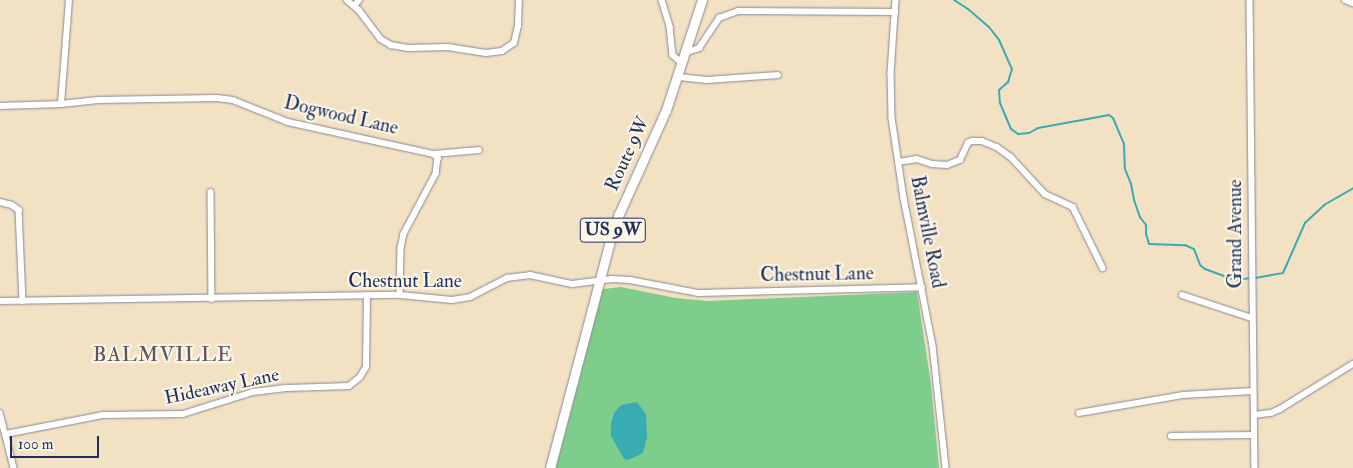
<!DOCTYPE html>
<style>
body{margin:0}
#map{position:relative;width:1353px;height:468px;overflow:hidden;background:#f3e1c3;font-family:"IM FELL Double Pica",serif}
div>[style]{position:absolute}
[style*='--x']{left:calc(var(--x)*1px);top:calc(var(--y)*1px);width:calc(var(--w)*1px);rotate:calc(var(--a)*1deg)}
.green>*{inset:0;background:#7fcd8c}
.water>*{inset:0;background:#39abb2}
.stream>*{height:2px;margin:-1px;padding:0 1px;transform-origin:1px;border-radius:1px;background:#39abb2}
.roads{filter:drop-shadow(0 0 1px #878890) drop-shadow(0 0 1px #878890)}
.minor>*{height:5.5px;margin:-2.75px;padding:0 2.75px;transform-origin:2.75px;border-radius:2.75px;background:#fff}
.highway>*{height:9px;margin:-4.5px;padding:0 4.5px;transform-origin:4.5px;border-radius:4.5px;background:#fff}
span{translate:-50% -50%;white-space:nowrap;text-align:center;line-height:1.15;-webkit-text-stroke:4.5px #fcf5e5;paint-order:stroke}
.shield-label span{padding:1px 4px;background:#fcf5e5;border:1px solid;border-radius:4px;-webkit-text-stroke-width:0}
.shield-label{font-size:18px;color:#1b2f5e;font-weight:700}
.street-label{font-size:19px;color:#1b2f5e}
.quarter-label{font-size:21px;color:#5c555e;letter-spacing:1px}
.scale{position:absolute;left:10px;top:436px;width:89px;height:22px;box-sizing:border-box;border:2px solid #1b2f5e;border-top:0;padding-left:6px;font-size:15px;line-height:18px;white-space:nowrap;color:#1b2f5e;-webkit-text-stroke:4px #fcf5e5;paint-order:stroke}
</style>
<div id="map">
<div class="green">
<div style="clip-path:polygon(621px 287px,676px 298px,707px 301px,917px 292px,931px 384px,939px 468px,556px 468px,603px 289px)"></div>
</div>
<div class="water">
<div style="clip-path:polygon(637px 402px,646px 414px,647px 437px,643px 453px,628px 460px,624px 459px,611px 436px,611px 424px,614px 413px,621px 405px)"></div>
</div>
<div class="stream">
<div style="--x:954;--y:0;--w:17;--a:33"></div>
<div style="--x:968;--y:9;--w:28;--a:41"></div>
<div style="--x:989;--y:27;--w:16;--a:52"></div>
<div style="--x:999;--y:40;--w:32;--a:66"></div>
<div style="--x:1012;--y:69;--w:14;--a:107"></div>
<div style="--x:1008;--y:82;--w:12;--a:138"></div>
<div style="--x:999;--y:90;--w:13;--a:86"></div>
<div style="--x:1000;--y:103;--w:28;--a:67"></div>
<div style="--x:1011;--y:129;--w:9;--a:36"></div>
<div style="--x:1018;--y:134;--w:11;--a:-5"></div>
<div style="--x:1029;--y:133;--w:10;--a:-29"></div>
<div style="--x:1038;--y:128;--w:56;--a:-10.3"></div>
<div style="--x:1093;--y:118;--w:16;--a:-11"></div>
<div style="--x:1109;--y:115;--w:5;--a:37"></div>
<div style="--x:1113;--y:118;--w:28;--a:67"></div>
<div style="--x:1124;--y:144;--w:25;--a:88"></div>
<div style="--x:1125;--y:169;--w:16;--a:68"></div>
<div style="--x:1131;--y:184;--w:16;--a:79"></div>
<div style="--x:1134;--y:200;--w:18;--a:71"></div>
<div style="--x:1140;--y:217;--w:10;--a:53"></div>
<div style="--x:1146;--y:225;--w:9;--a:90"></div>
<div style="--x:1146;--y:234;--w:10;--a:73"></div>
<div style="--x:1149;--y:244;--w:36;--a:2"></div>
<div style="--x:1185;--y:245;--w:10;--a:24"></div>
<div style="--x:1194;--y:249;--w:17;--a:69"></div>
<div style="--x:1200;--y:265;--w:6;--a:39"></div>
<div style="--x:1205;--y:269;--w:32;--a:20"></div>
<div style="--x:1235;--y:280;--w:16;--a:-7"></div>
<div style="--x:1255;--y:278;--w:28;--a:-10"></div>
<div style="--x:1283;--y:273;--w:55;--a:-66.3"></div>
<div style="--x:1305;--y:223;--w:26;--a:-43"></div>
<div style="--x:1324;--y:205;--w:34;--a:-30"></div>
</div>
<div class="roads">
<div class="minor">
<div style="--x:347;--y:0;--w:16;--a:40"></div>
<div style="--x:359;--y:10;--w:36;--a:53"></div>
<div style="--x:381;--y:39;--w:12;--a:31"></div>
<div style="--x:391;--y:45;--w:17;--a:10"></div>
<div style="--x:408;--y:48;--w:40;--a:-1.4"></div>
<div style="--x:448;--y:47;--w:38;--a:9"></div>
<div style="--x:486;--y:53;--w:16;--a:-7"></div>
<div style="--x:502;--y:51;--w:14;--a:-34"></div>
<div style="--x:514;--y:43;--w:17;--a:-77"></div>
<div style="--x:518;--y:26;--w:26;--a:-88"></div>
<div style="--x:662;--y:0;--w:28;--a:73"></div>
<div style="--x:670;--y:27;--w:28;--a:84"></div>
<div style="--x:673;--y:55;--w:12;--a:42"></div>
<div style="--x:896;--y:0;--w:73;--a:93.9"></div>
<div style="--x:891;--y:73;--w:45;--a:88.7"></div>
<div style="--x:892;--y:118;--w:81;--a:81.5"></div>
<div style="--x:904;--y:198;--w:151;--a:78.9"></div>
<div style="--x:933;--y:346;--w:123;--a:83.9"></div>
<div style="--x:1250;--y:0;--w:468;--a:89.4"></div>
<div style="--x:1345;--y:0;--w:9;--a:21"></div>
<div style="--x:354;--y:6;--w:8;--a:-50"></div>
<div style="--x:687;--y:52;--w:13;--a:-18"></div>
<div style="--x:699;--y:48;--w:36;--a:-56"></div>
<div style="--x:719;--y:18;--w:20;--a:-20"></div>
<div style="--x:738;--y:11;--w:157;--a:0.4"></div>
<div style="--x:679;--y:77;--w:28;--a:6"></div>
<div style="--x:707;--y:80;--w:71;--a:-4"></div>
<div style="--x:61;--y:104;--w:37;--a:-6"></div>
<div style="--x:98;--y:100;--w:119;--a:-1"></div>
<div style="--x:217;--y:98;--w:16;--a:7"></div>
<div style="--x:233;--y:100;--w:59;--a:21.8"></div>
<div style="--x:288;--y:122;--w:149;--a:12.4"></div>
<div style="--x:434;--y:154;--w:6;--a:45"></div>
<div style="--x:438;--y:158;--w:16;--a:97"></div>
<div style="--x:436;--y:174;--w:68;--a:118.1"></div>
<div style="--x:404;--y:234;--w:14;--a:102"></div>
<div style="--x:401;--y:248;--w:47;--a:91.2"></div>
<div style="--x:0;--y:106;--w:61;--a:-1.9"></div>
<div style="--x:61;--y:104;--w:104;--a:-85.6"></div>
<div style="--x:434;--y:154;--w:45;--a:-5.1"></div>
<div style="--x:898;--y:162;--w:19;--a:-9"></div>
<div style="--x:917;--y:159;--w:16;--a:18"></div>
<div style="--x:932;--y:164;--w:15;--a:4"></div>
<div style="--x:947;--y:165;--w:14;--a:-21"></div>
<div style="--x:960;--y:160;--w:19;--a:-65"></div>
<div style="--x:968;--y:143;--w:4;--a:-27"></div>
<div style="--x:972;--y:141;--w:10;--a:0"></div>
<div style="--x:982;--y:141;--w:16;--a:22"></div>
<div style="--x:997;--y:147;--w:17;--a:36"></div>
<div style="--x:1011;--y:157;--w:50;--a:47.4"></div>
<div style="--x:1045;--y:194;--w:31;--a:25"></div>
<div style="--x:1073;--y:207;--w:68;--a:63.8"></div>
<div style="--x:211;--y:192;--w:107;--a:89.5"></div>
<div style="--x:0;--y:202;--w:12;--a:14"></div>
<div style="--x:12;--y:205;--w:9;--a:36"></div>
<div style="--x:19;--y:210;--w:91;--a:87.5"></div>
<div style="--x:1182;--y:295;--w:74;--a:18.2"></div>
<div style="--x:0;--y:301;--w:400;--a:-0.9"></div>
<div style="--x:400;--y:295;--w:52;--a:5.5"></div>
<div style="--x:452;--y:300;--w:18;--a:-9"></div>
<div style="--x:470;--y:297;--w:42;--a:-27.2"></div>
<div style="--x:507;--y:278;--w:23;--a:-7"></div>
<div style="--x:530;--y:275;--w:43;--a:12.1"></div>
<div style="--x:572;--y:284;--w:40;--a:-7.1"></div>
<div style="--x:612;--y:279;--w:18;--a:3"></div>
<div style="--x:630;--y:280;--w:70;--a:10.7"></div>
<div style="--x:699;--y:293;--w:223;--a:-1.5"></div>
<div style="--x:0;--y:413;--w:57;--a:75.7"></div>
<div style="--x:1079;--y:413;--w:106;--a:-9.8"></div>
<div style="--x:1183;--y:395;--w:70;--a:-3.3"></div>
<div style="--x:1254;--y:415;--w:17;--a:-7"></div>
<div style="--x:1271;--y:413;--w:10;--a:-24"></div>
<div style="--x:1280;--y:409;--w:86;--a:-31.7"></div>
<div style="--x:6;--y:434;--w:99;--a:-11.1"></div>
<div style="--x:103;--y:415;--w:80;--a:-0.7"></div>
<div style="--x:183;--y:414;--w:73;--a:-17.4"></div>
<div style="--x:253;--y:392;--w:35;--a:-7"></div>
<div style="--x:288;--y:388;--w:61;--a:-1.9"></div>
<div style="--x:349;--y:386;--w:14;--a:-39"></div>
<div style="--x:360;--y:377;--w:12;--a:-59"></div>
<div style="--x:366;--y:367;--w:71;--a:-89.2"></div>
<div style="--x:1171;--y:436;--w:83;--a:-0.7"></div>
</div>
<div class="highway">
<div style="--x:550;--y:468;--w:232;--a:-75.2"></div>
<div style="--x:609;--y:244;--w:32;--a:-72"></div>
<div style="--x:619;--y:214;--w:114;--a:-65.7"></div>
<div style="--x:666;--y:110;--w:116;--a:-71.9"></div>
</div>
</div>
<div class="shield-label">
<span style="left:613px;top:230px">US 9W</span>
</div>
<div class="street-label">
<span style="left:341px;top:116px;rotate:13deg">Dogwood Lane</span>
<span style="left:628px;top:154px;rotate:-65deg">Route 9W</span>
<span style="left:927px;top:232px;rotate:79deg">Balmville Road</span>
<span style="left:1236px;top:234px;rotate:-90deg">Grand Avenue</span>
<span style="left:817px;top:275px;rotate:-1deg">Chestnut Lane</span>
<span style="left:405px;top:282px">Chestnut Lane</span>
<span style="left:222px;top:387px;rotate:-12deg">Hideaway Lane</span>
</div>
<div class="quarter-label">
<span style="left:163px;top:355px">BALMVILLE</span>
</div>
<div class="scale">100 m</div>
</div>
